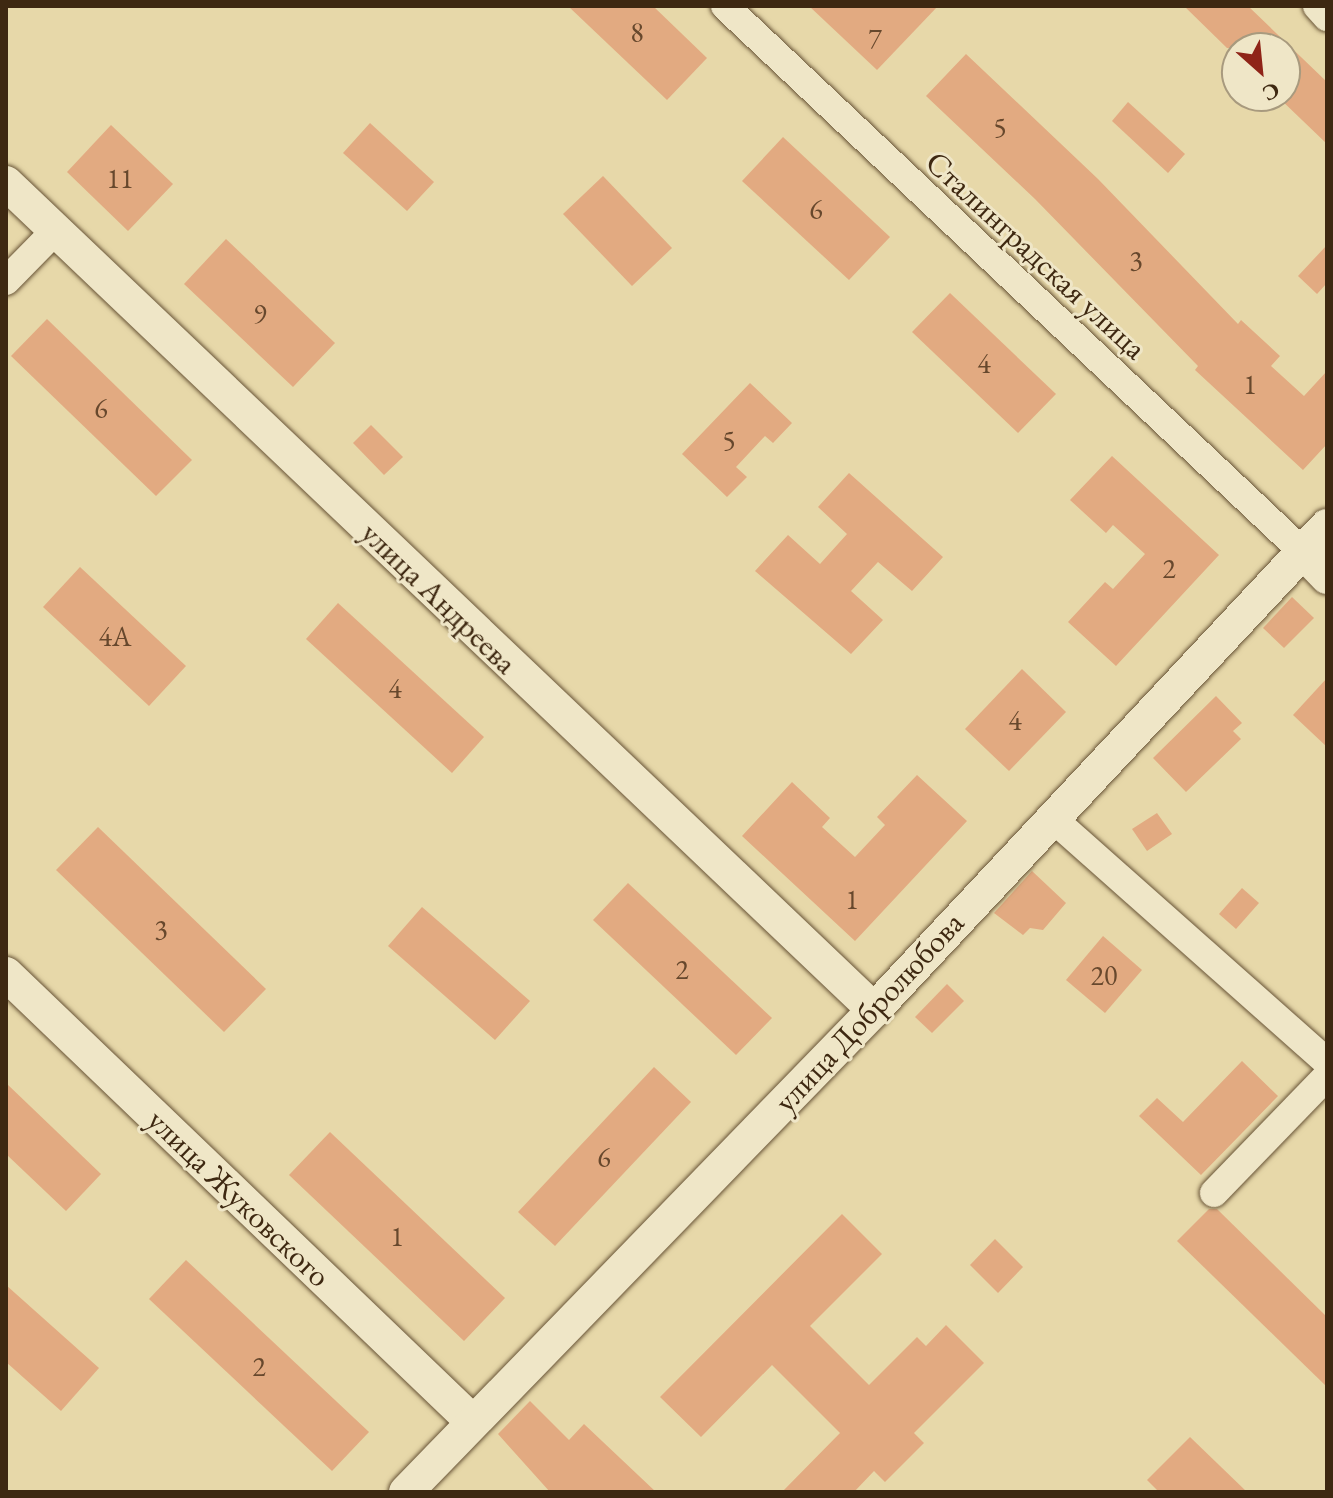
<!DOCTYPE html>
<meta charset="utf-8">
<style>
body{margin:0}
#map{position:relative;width:1333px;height:1498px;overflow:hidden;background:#e7d8a9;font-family:"EB Garamond",serif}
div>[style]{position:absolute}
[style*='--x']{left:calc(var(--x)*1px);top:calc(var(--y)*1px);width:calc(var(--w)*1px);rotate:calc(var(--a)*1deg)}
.building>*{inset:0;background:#e2aa81}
.roads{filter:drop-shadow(0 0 2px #685437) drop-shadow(0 0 2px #685437)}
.minor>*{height:28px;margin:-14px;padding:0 14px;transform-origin:14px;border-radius:14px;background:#efe6c7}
.tertiary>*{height:34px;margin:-17px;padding:0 17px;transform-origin:17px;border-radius:17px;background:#efe6c7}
span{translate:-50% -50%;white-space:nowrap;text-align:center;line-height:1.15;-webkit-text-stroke:6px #efe6c7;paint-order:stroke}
.number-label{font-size:28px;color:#67482d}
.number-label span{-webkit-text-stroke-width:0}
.street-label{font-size:32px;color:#3e2811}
.frame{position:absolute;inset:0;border:8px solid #3e2811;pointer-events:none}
.north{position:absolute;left:1221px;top:32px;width:80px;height:80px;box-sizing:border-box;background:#efe6c7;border:2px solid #a89a7e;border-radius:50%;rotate:153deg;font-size:22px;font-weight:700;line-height:32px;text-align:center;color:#3e2811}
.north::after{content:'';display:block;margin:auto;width:28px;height:36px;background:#8f2418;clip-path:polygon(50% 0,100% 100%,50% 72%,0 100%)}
</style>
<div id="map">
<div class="building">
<div style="clip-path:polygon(568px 6px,653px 6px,707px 58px,667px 100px)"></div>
<div style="clip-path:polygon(809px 6px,938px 6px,877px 70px)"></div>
<div style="clip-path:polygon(1184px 6px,1248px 6px,1327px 82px,1327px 144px,1277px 96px,1285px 96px,1285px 48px,1227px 48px)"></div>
<div style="clip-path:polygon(966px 54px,1098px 179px,1238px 324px,1241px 320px,1280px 356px,1271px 366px,1304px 396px,1327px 371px,1327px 444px,1303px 470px,1195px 370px,1198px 366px,1035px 199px,926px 96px)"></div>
<div style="clip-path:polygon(1128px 102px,1185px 154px,1168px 173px,1112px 121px)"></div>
<div style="clip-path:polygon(370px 123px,434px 182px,407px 211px,343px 153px)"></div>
<div style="clip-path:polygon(111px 125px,173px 184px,128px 231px,67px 172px)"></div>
<div style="clip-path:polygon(783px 137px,890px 237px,849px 280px,742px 181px)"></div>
<div style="clip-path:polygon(603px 176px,672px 248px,632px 286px,563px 214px)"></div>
<div style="clip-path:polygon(226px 239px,335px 343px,293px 387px,184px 284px)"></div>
<div style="clip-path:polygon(1327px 245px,1327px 283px,1317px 294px,1298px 276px)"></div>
<div style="clip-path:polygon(950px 293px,1056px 394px,1018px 433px,912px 332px)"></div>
<div style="clip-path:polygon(47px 319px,192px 460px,156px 496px,11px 356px)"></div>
<div style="clip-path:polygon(750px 383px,792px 423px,773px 443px,765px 436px,736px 467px,747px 477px,727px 497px,682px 454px)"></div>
<div style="clip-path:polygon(371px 425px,403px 457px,384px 475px,353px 443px)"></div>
<div style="clip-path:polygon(1112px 456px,1219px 555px,1116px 666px,1068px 622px,1105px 582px,1113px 589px,1145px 554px,1113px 525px,1106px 533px,1070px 500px)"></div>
<div style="clip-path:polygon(849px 473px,943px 557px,912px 591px,878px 562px,851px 591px,883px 620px,851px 654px,755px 571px,788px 535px,820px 564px,847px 534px,818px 507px)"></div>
<div style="clip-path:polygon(80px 567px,186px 666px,149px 706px,43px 607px)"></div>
<div style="clip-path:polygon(1292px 597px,1314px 618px,1284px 648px,1263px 628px)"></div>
<div style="clip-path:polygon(338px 603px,484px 737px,452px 773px,306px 639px)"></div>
<div style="clip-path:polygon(1022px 669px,1066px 712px,1009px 771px,965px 729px)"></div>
<div style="clip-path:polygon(1327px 678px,1327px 747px,1293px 715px)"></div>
<div style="clip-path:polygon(1216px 696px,1242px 723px,1233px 731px,1241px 739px,1186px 792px,1153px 758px)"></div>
<div style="clip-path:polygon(917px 775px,967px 821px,855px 941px,742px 836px,792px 782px,830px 818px,822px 827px,855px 857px,885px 825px,877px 817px)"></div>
<div style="clip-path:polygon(1157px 813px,1172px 834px,1147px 851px,1132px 829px)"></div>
<div style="clip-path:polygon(98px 827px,266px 989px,224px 1032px,56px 870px)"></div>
<div style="clip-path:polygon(1032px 871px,1066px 903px,1043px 930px,1030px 928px,1023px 935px,994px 913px)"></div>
<div style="clip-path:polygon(628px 883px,772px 1018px,736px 1055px,593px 920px)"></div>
<div style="clip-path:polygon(1242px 888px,1259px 903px,1236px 929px,1219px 914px)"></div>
<div style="clip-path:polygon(422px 907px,530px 1001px,495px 1040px,388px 946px)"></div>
<div style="clip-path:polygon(1103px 936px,1142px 970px,1105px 1013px,1066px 980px)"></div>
<div style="clip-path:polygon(947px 984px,964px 1001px,932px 1033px,915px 1017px)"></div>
<div style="clip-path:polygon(1242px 1061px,1278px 1096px,1201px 1175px,1139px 1116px,1157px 1098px,1183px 1122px)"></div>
<div style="clip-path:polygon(654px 1067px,691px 1102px,555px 1246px,518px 1212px)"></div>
<div style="clip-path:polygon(6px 1083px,101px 1174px,66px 1211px,6px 1154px)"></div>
<div style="clip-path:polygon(330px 1132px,505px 1298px,464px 1341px,289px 1175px)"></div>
<div style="clip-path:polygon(1209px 1209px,1217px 1209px,1327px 1317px,1327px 1387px,1177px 1241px)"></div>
<div style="clip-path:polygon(842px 1214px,882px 1254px,810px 1326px,869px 1385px,917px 1337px,926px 1346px,946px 1325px,984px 1363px,914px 1433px,924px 1443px,885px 1482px,874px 1471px,854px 1492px,782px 1492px,840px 1433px,772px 1365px,701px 1437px,660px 1397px)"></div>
<div style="clip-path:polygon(995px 1239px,1023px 1267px,998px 1293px,970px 1265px)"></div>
<div style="clip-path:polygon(186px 1260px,369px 1432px,332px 1471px,149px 1299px)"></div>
<div style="clip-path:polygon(6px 1285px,99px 1368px,61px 1411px,6px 1362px)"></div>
<div style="clip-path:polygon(530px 1401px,569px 1440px,584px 1424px,656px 1492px,550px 1492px,498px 1434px)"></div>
<div style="clip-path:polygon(1190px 1437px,1247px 1492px,1159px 1492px,1147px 1480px)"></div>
</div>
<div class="roads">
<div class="minor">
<div style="--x:725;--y:6;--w:795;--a:43.37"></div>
<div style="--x:1317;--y:6;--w:15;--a:48"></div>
<div style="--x:6;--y:281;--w:69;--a:-45.6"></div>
<div style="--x:1051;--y:817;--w:369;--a:41.6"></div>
<div style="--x:1214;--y:1193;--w:163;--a:-46"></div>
</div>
<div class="tertiary">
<div style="--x:6;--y:183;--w:1199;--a:43.61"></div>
<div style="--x:1303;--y:552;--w:35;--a:46"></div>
<div style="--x:6;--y:974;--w:647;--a:43.81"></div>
<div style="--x:406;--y:1492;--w:672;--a:-45.84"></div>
<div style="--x:874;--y:1010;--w:663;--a:-46.89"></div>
</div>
</div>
<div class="number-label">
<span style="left:637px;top:32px">8</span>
<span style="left:875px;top:38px">7</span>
<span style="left:1000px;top:127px">5</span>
<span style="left:120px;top:178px">11</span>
<span style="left:816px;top:209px">6</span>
<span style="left:1136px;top:260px">3</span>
<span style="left:260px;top:313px">9</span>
<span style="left:984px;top:363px">4</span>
<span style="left:1250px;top:384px">1</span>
<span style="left:101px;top:408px">6</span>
<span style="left:729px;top:440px">5</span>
<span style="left:1169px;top:568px">2</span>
<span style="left:115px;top:636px">4А</span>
<span style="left:395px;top:688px">4</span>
<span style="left:1015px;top:720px">4</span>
<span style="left:852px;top:899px">1</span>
<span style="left:161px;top:929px">3</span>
<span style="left:682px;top:969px">2</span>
<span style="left:1104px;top:975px">20</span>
<span style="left:604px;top:1157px">6</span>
<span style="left:397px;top:1236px">1</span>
<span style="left:259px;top:1366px">2</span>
</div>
<div class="street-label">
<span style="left:1036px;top:255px;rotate:43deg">Сталинградская улица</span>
<span style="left:439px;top:598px;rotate:44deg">улица Андреева</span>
<span style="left:869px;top:1012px;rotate:-47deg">улица Добролюбова</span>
<span style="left:239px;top:1198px;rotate:44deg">улица Жуковского</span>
</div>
<div class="frame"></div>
<div class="north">С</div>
</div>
